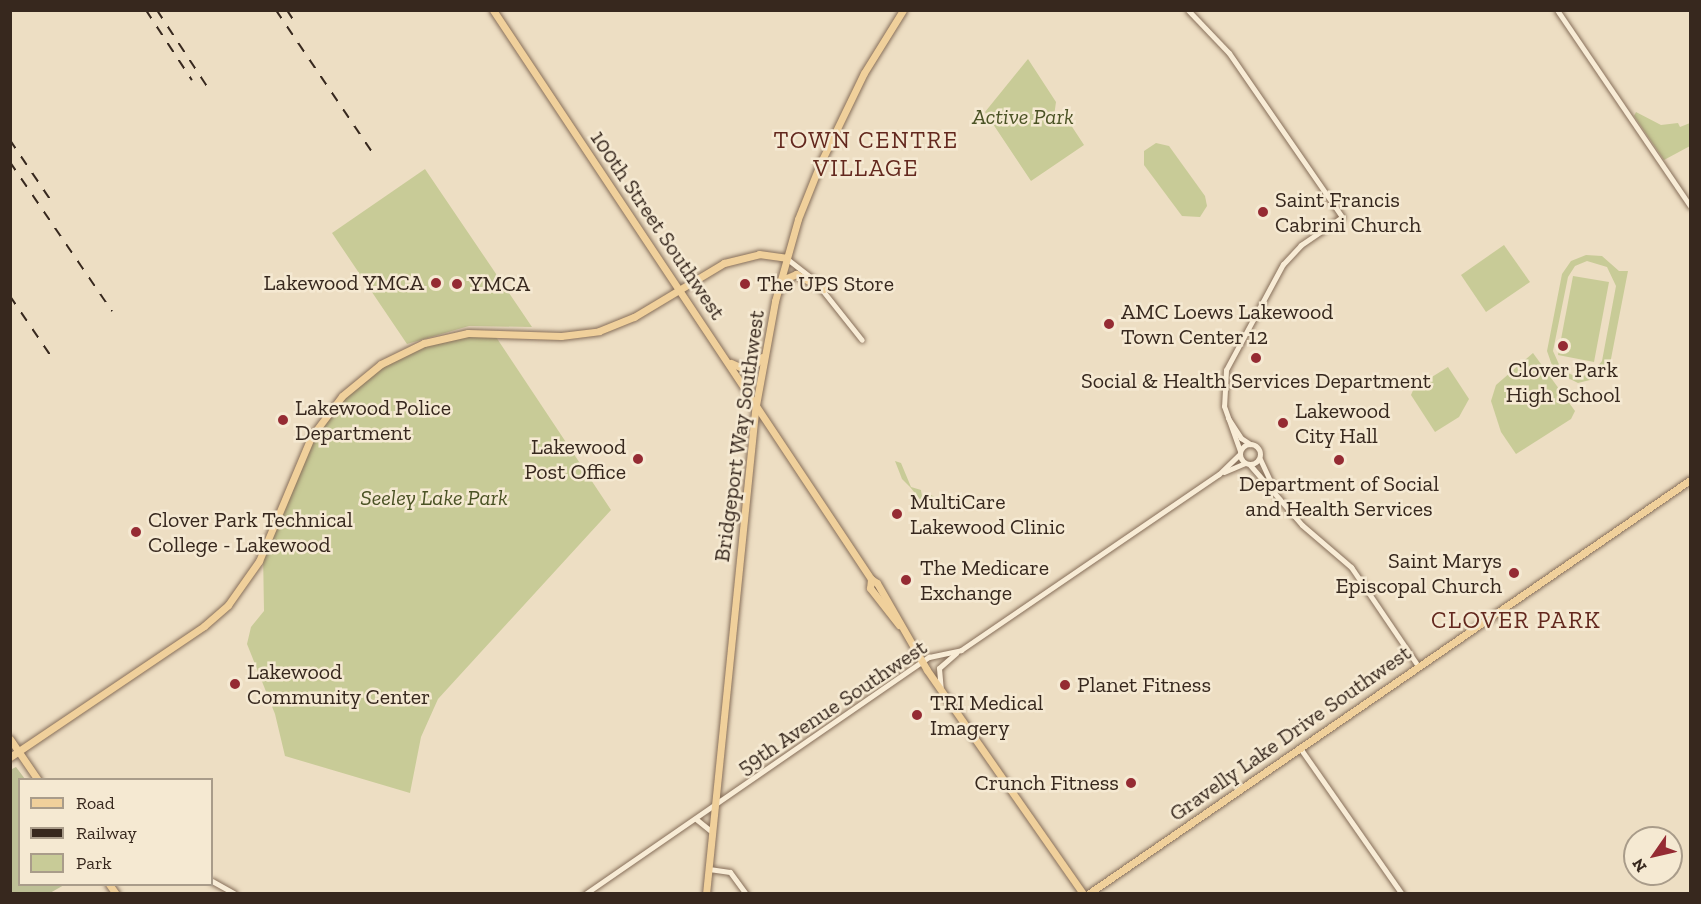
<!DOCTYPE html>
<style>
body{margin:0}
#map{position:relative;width:1701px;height:904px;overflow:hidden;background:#eddec3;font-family:"Zilla Slab",serif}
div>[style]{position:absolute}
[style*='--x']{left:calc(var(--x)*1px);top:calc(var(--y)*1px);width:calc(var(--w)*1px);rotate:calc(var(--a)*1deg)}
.green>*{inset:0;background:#c8cb97}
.cemetery>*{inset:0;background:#bec096}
.roads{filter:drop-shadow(0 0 2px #876f5a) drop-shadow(0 0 2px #876f5a)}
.minor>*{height:5px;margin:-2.5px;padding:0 2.5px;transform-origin:2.5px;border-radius:2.5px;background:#f8ecd6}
.minor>.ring{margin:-2.5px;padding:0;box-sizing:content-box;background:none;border:5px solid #f8ecd6;border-radius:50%}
.major>*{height:7px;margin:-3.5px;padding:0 3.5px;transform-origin:3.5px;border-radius:3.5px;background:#f0d09b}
.rail>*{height:1.5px;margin-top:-0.75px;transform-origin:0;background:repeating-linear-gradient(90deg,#37281e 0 10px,transparent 0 20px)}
.dots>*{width:16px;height:16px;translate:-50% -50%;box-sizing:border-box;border:3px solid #f5e9d2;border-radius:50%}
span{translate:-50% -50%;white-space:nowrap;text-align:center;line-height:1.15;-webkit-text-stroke:5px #f5e9d2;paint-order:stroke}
.park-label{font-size:22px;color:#4b5325;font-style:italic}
.poi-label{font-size:22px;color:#37281e}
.left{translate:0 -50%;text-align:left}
.right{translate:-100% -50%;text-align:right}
.street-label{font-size:22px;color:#37281e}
.neighbourhood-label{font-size:24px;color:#63281e;letter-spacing:1.5px}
.frame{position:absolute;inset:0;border:12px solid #37281e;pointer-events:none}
.legend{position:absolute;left:18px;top:778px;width:195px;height:108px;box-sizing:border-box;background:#f5e9d2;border:2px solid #a99c8a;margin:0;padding:8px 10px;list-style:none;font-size:18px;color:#37281e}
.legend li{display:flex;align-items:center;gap:12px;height:30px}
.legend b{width:30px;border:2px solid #a99c8a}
.north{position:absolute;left:1623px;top:826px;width:60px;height:60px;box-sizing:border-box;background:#f5e9d2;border:2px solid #a99c8a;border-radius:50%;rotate:236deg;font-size:16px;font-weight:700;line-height:24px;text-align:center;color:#37281e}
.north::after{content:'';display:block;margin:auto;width:21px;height:27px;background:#952b33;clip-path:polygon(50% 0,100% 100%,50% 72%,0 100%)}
</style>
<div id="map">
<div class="green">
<div style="clip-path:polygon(1028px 59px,1056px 102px,1054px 116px,1067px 119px,1084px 145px,1031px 181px,985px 112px)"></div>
<div style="clip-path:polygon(1636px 112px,1661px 125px,1678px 123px,1680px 127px,1690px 123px,1690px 146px,1664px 160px,1634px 116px)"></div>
<div style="clip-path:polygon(1156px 143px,1169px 146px,1205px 196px,1207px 206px,1200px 217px,1182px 216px,1144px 165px,1144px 151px)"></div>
<div style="clip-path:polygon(425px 169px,532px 327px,469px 326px,407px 344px,332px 233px)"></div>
<div style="clip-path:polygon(1504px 245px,1530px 282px,1486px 312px,1461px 275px)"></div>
<div style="clip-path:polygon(evenodd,1586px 255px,1602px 256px,1619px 271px,1628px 271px,1610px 364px,1594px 379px,1578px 383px,1554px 371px,1547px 351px,1562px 274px,1571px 261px,1586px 255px,1587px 261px,1607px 267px,1616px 286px,1602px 361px,1591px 374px,1578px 377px,1562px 371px,1553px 351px,1568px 277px,1575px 266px,1587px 261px)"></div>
<div style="clip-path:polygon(1573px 276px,1609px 282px,1594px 362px,1558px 355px)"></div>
<div style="clip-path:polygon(492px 331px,611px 510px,438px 699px,421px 737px,410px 793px,285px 756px,275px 714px,247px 644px,251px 627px,264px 611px,263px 552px,299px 461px,326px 414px,370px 371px,424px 343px)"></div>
<div style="clip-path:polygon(1533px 353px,1575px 411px,1571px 419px,1516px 454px,1501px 432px,1491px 401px,1496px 385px)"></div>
<div style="clip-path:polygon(1448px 367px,1469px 399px,1459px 417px,1435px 432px,1411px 395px,1414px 388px)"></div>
<div style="clip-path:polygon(895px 461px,901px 463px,911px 487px,921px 490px,923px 502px,931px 495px,941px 500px,951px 497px,952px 502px,937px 511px,930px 509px,923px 503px,910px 487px,902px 479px)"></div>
</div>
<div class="cemetery">
<div style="clip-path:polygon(16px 767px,25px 779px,20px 780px,20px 884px,64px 885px,50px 893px,11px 893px,10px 770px)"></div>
</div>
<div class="roads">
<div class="minor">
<div style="--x:1188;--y:10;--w:59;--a:46.4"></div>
<div style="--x:1229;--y:53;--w:199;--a:55.4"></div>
<div style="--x:1342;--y:217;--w:50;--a:145.7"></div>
<div style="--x:1301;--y:245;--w:26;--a:133"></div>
<div style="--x:1283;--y:264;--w:120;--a:118.3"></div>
<div style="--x:1226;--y:370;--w:36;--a:93"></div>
<div style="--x:1224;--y:406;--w:48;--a:70.4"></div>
<div style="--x:1557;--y:10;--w:237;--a:55.8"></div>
<div style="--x:786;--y:258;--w:37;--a:38"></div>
<div style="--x:815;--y:281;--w:75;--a:51.5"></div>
<div style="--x:1228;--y:418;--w:24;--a:57"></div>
<div style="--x:1241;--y:438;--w:11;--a:34"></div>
<div class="ring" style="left:1240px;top:444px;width:15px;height:15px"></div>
<div style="--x:1260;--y:459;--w:35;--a:65"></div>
<div style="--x:1250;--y:465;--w:79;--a:49.1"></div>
<div style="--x:1302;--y:525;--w:65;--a:40.6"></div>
<div style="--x:1351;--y:567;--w:120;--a:55.9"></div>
<div style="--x:1224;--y:472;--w:23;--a:-23"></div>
<div style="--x:941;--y:691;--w:23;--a:-95"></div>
<div style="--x:939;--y:668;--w:23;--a:-41"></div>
<div style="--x:1300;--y:748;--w:178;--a:55.1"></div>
<div style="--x:696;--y:819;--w:21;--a:39"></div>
<div style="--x:709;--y:869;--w:21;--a:8"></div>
<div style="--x:730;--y:872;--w:27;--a:54"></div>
<div style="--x:212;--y:881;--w:26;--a:29"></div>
<div style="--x:585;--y:894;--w:418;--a:-34.6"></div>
<div style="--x:929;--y:657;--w:33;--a:-12"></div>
<div style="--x:961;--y:650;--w:312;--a:-34.3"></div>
<div style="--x:1219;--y:474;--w:29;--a:-44"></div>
</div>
<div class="major">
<div style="--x:493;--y:10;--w:683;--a:56.4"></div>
<div style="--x:871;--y:579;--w:7;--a:34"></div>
<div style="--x:877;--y:583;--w:100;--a:60.1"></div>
<div style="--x:927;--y:670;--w:273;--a:55.1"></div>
<div style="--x:780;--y:289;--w:13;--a:-58"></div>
<div style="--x:787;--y:278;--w:10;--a:-24"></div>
<div style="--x:796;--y:274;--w:31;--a:29"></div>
<div style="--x:731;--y:363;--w:20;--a:24"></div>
<div style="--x:749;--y:371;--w:19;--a:-47"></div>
<div style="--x:871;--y:579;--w:9;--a:96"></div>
<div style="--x:870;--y:588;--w:47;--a:51.9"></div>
<div style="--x:10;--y:739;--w:50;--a:55.7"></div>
<div style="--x:10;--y:757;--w:234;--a:-34"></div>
<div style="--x:204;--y:626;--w:32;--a:-41"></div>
<div style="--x:228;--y:605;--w:54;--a:-54.8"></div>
<div style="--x:259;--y:561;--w:134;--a:-67.2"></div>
<div style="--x:311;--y:437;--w:51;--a:-52.9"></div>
<div style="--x:342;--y:396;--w:50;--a:-39.4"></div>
<div style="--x:381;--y:364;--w:48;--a:-26"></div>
<div style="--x:424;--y:343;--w:45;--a:-12.8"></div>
<div style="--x:468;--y:333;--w:93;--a:1.8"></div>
<div style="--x:561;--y:336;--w:38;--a:-7"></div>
<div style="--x:599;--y:331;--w:38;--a:-22"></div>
<div style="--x:634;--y:317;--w:105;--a:-31"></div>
<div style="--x:724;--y:263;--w:36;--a:-14"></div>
<div style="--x:759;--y:254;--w:27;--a:8"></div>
<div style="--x:109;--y:884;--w:12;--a:55"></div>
<div style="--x:706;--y:894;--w:492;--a:-84.2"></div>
<div style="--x:756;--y:405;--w:106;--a:-79.6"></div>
<div style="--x:775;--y:301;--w:85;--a:-74.3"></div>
<div style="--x:798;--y:219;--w:59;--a:-68.2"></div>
<div style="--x:820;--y:164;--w:101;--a:-64.2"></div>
<div style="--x:864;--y:73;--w:74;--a:-58.2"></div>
<div style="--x:1088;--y:894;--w:731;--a:-34.52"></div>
</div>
</div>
<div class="rail">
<div style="--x:146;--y:10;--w:84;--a:56.7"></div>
<div style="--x:157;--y:10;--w:91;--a:56.7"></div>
<div style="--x:276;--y:10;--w:176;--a:55.9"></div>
<div style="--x:287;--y:10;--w:17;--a:57"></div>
<div style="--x:10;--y:140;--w:71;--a:55.9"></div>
<div style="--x:10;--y:162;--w:181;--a:55.6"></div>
<div style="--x:10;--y:296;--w:76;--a:55.7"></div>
</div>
<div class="dots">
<div style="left:1263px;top:212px;background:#952b33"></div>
<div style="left:436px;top:283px;background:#952b33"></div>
<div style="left:457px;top:284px;background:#952b33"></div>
<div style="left:745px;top:284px;background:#952b33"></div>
<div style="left:1109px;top:324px;background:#952b33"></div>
<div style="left:1563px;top:346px;background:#952b33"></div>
<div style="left:1256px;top:358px;background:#952b33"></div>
<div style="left:283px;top:420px;background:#952b33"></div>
<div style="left:1283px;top:423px;background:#952b33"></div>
<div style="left:638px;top:459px;background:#952b33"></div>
<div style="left:1339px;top:460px;background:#952b33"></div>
<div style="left:897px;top:514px;background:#952b33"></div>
<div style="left:136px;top:532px;background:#952b33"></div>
<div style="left:1514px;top:573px;background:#952b33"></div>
<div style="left:906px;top:580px;background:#952b33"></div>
<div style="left:235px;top:684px;background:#952b33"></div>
<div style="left:1065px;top:685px;background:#952b33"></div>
<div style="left:917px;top:715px;background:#952b33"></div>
<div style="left:1131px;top:783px;background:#952b33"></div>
</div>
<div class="park-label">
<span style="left:1023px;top:117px">Active Park</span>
<span style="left:434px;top:498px">Seeley Lake Park</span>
</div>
<div class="poi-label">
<span class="left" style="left:1275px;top:212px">Saint Francis<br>Cabrini Church</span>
<span class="right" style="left:424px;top:283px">Lakewood YMCA</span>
<span class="left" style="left:469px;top:284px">YMCA</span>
<span class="left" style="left:757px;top:284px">The UPS Store</span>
<span class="left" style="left:1121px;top:324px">AMC Loews Lakewood<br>Town Center 12</span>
<span style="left:1563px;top:382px">Clover Park<br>High School</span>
<span style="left:1256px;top:381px">Social &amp; Health Services Department</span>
<span class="left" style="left:295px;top:420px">Lakewood Police<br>Department</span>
<span class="left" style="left:1295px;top:423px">Lakewood<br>City Hall</span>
<span class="right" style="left:626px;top:459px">Lakewood<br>Post Office</span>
<span style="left:1339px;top:496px">Department of Social<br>and Health Services</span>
<span class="left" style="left:910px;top:514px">MultiCare<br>Lakewood Clinic</span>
<span class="left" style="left:148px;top:532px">Clover Park Technical<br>College - Lakewood</span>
<span class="right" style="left:1502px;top:573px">Saint Marys<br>Episcopal Church</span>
<span class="left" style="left:920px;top:580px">The Medicare<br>Exchange</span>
<span class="left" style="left:247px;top:684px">Lakewood<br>Community Center</span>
<span class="left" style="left:1077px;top:685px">Planet Fitness</span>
<span class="left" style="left:930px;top:715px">TRI Medical<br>Imagery</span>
<span class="right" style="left:1119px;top:783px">Crunch Fitness</span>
</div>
<div class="street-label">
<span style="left:658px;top:225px;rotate:56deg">100th Street Southwest</span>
<span style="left:739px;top:436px;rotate:-82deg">Bridgeport Way Southwest</span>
<span style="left:832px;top:707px;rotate:-34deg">59th Avenue Southwest</span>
<span style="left:1290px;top:733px;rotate:-35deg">Gravelly Lake Drive Southwest</span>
</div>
<div class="neighbourhood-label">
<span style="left:866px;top:154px">TOWN CENTRE<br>VILLAGE</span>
<span style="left:1516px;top:620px">CLOVER PARK</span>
</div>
<div class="frame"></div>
<ul class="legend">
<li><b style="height:8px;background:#f0d09b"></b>Road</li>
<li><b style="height:8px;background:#37281e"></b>Railway</li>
<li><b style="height:16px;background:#c8cb97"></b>Park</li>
</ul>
<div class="north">N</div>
</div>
